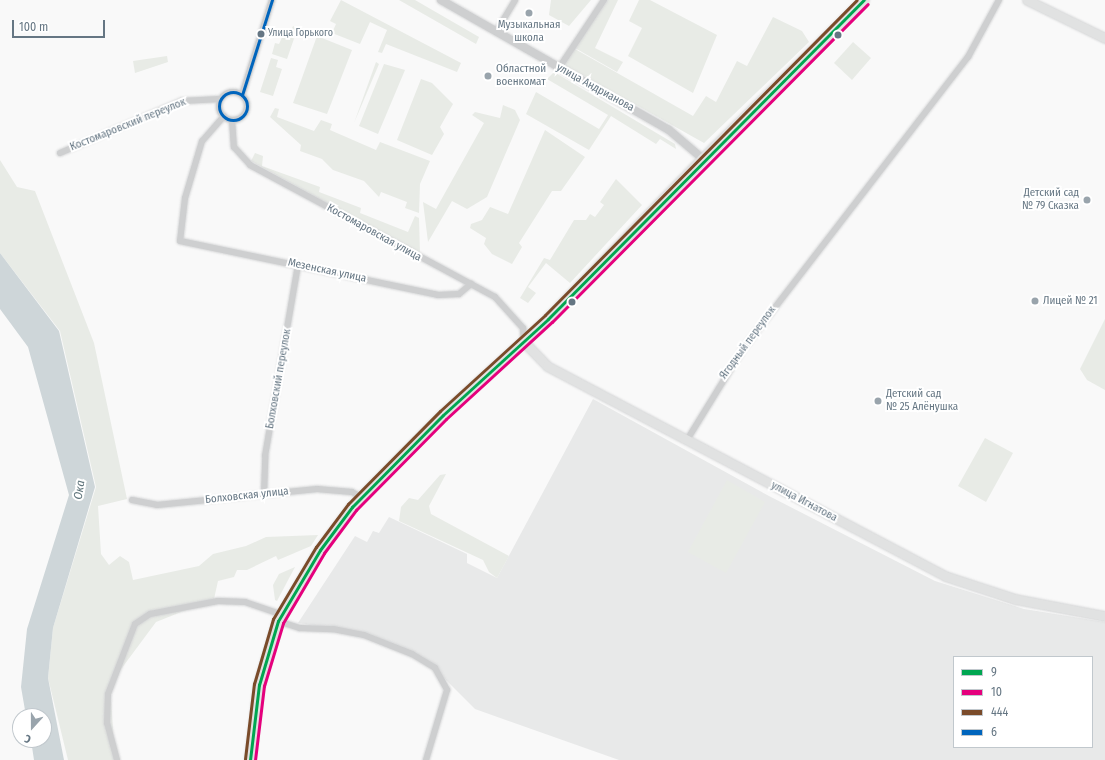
<!DOCTYPE html>
<meta charset="utf-8">
<style>
body{margin:0}
#map{position:relative;width:1105px;height:760px;overflow:hidden;background:#f9f9f9;font-family:"Fira Sans Condensed",sans-serif}
div>[style]{position:absolute}
[style*='--x']{left:calc(var(--x)*1px);top:calc(var(--y)*1px);width:calc(var(--w)*1px);rotate:calc(var(--a)*1deg)}
.built>*{inset:0;background:#e8e9e9}
.green>*{inset:0;background:#e8ebe6}
.water>*{inset:0;background:#ced6d9}
.roads{filter:drop-shadow(0 0 1px #d5d6d7) drop-shadow(0 0 1px #d5d6d7)}
.minor>*{height:6px;margin:-3px;padding:0 3px;transform-origin:3px;border-radius:3px;background:#cecfd0}
.minor>.ring{margin:-3px;padding:0;box-sizing:content-box;background:none;border:6px solid #cecfd0;border-radius:50%}
.tertiary>*{height:8px;margin:-4px;padding:0 4px;transform-origin:4px;border-radius:4px;background:#cecfd0}
.secondary>*{height:9px;margin:-4.5px;padding:0 4.5px;transform-origin:4.5px;border-radius:4.5px;background:#e1e2e2}
.primary>*{height:10px;margin:-5px;padding:0 5px;transform-origin:5px;border-radius:5px;background:#e1e2e2}
.bus-1>*{height:3px;margin:-1.5px;padding:0 1.5px;transform-origin:1.5px;border-radius:1.5px;background:#00a651}
.bus-2>*{height:3px;margin:-1.5px;padding:0 1.5px;transform-origin:1.5px;border-radius:1.5px;background:#e5007d}
.bus-3>*{height:3px;margin:-1.5px;padding:0 1.5px;transform-origin:1.5px;border-radius:1.5px;background:#7a4b2a}
.bus-4>*{height:3px;margin:-1.5px;padding:0 1.5px;transform-origin:1.5px;border-radius:1.5px;background:#0065bd}
.bus-4>.ring{margin:-1.5px;padding:0;box-sizing:content-box;background:none;border:3px solid #0065bd;border-radius:50%}
.dots>*{width:11px;height:11px;translate:-50% -50%;box-sizing:border-box;border:2px solid #fff;border-radius:50%}
span{translate:-50% -50%;white-space:nowrap;text-align:center;line-height:1.15;-webkit-text-stroke:4px #fff;paint-order:stroke}
.bus-label{font-size:10px;color:#657683}
.left{translate:0 -50%;text-align:left}
.poi-label{font-size:11px;color:#657683}
.right{translate:-100% -50%;text-align:right}
.street-label{font-size:11px;color:#657683}
.water-label{font-size:12px;color:#60757c;font-style:italic}
.legend{position:absolute;left:953px;top:656px;width:140px;height:92px;box-sizing:border-box;background:#fff;border:1px solid #c1c8cd;margin:0;padding:5px 7px;list-style:none;font-size:12px;color:#657683}
.legend li{display:flex;align-items:center;gap:8px;height:20px}
.legend b{width:20px;border:1px solid #c1c8cd}
.north{position:absolute;left:12px;top:708px;width:40px;height:40px;box-sizing:border-box;background:#fff;border:1px solid #c1c8cd;border-radius:50%;rotate:201deg;font-size:11px;font-weight:700;line-height:16px;text-align:center;color:#657683}
.north::after{content:'';display:block;margin:auto;width:14px;height:18px;background:#99a4ac;clip-path:polygon(50% 0,100% 100%,50% 72%,0 100%)}
.scale{position:absolute;left:12px;top:20px;width:93px;height:18px;box-sizing:border-box;border:2px solid #657683;border-top:0;padding-left:5px;font-size:12px;line-height:14px;white-space:nowrap;color:#657683;-webkit-text-stroke:3px #fff;paint-order:stroke}
</style>
<div id="map">
<div class="built">
<div style="clip-path:polygon(evenodd,593px 399px,769px 496px,935px 581px,1024px 609px,1105px 622px,1105px 760px,619px 760px,475px 709px,423px 657px,367px 633px,298px 623px,355px 536px,367px 542px,373px 531px,379px 533px,389px 517px,467px 554px,467px 563px,497px 578px,593px 399px,954px 657px,1092px 657px,1092px 747px,954px 747px,954px 657px)"></div>
</div>
<div class="green">
<div style="clip-path:polygon(341px 0,461px 63px,457px 72px,386px 44px,382px 53px,378px 52px,387px 30px,370px 22px,360px 44px,332px 33px,336px 24px,330px 21px)"></div>
<div style="clip-path:polygon(399px 0,415px 0,479px 37px,476px 44px)"></div>
<div style="clip-path:polygon(551px 0,591px 0,569px 26px,549px 15px)"></div>
<div style="clip-path:polygon(608px 0,618px 0,595px 48px,623px 62px,617px 72px,575px 48px)"></div>
<div style="clip-path:polygon(639px 0,650px 0,717px 35px,693px 93px,628px 56px,642px 28px,629px 21px)"></div>
<div style="clip-path:polygon(773px 17px,802px 31px,809px 42px,704px 143px,565px 65px,575px 49px,693px 116px,706px 96px,716px 102px,737px 61px,747px 66px)"></div>
<div style="clip-path:polygon(293px 26px,311px 35px,297px 30px,287px 59px,272px 54px,275px 43px,279px 44px,284px 33px,289px 35px)"></div>
<div style="clip-path:polygon(317px 36px,352px 50px,327px 114px,293px 103px)"></div>
<div style="clip-path:polygon(853px 42px,871px 58px,852px 80px,834px 63px)"></div>
<div style="clip-path:polygon(167px 56px,168px 62px,135px 73px,133px 61px)"></div>
<div style="clip-path:polygon(271px 58px,278px 60px,276px 67px,282px 69px,273px 96px,260px 92px)"></div>
<div style="clip-path:polygon(376px 62px,379px 64px,354px 123px)"></div>
<div style="clip-path:polygon(384px 64px,405px 70px,378px 134px,359px 126px)"></div>
<div style="clip-path:polygon(554px 72px,675px 144px,676px 149px,660px 139px,656px 144px,611px 116px,589px 150px,526px 114px,536px 92px,599px 129px,608px 115px,547px 79px)"></div>
<div style="clip-path:polygon(421px 79px,432px 83px,453px 104px,440px 127px,444px 134px,432px 155px,397px 140px)"></div>
<div style="clip-path:polygon(503px 105px,515px 110px,520px 120px,487px 197px,467px 209px,452px 201px,428px 242px,423px 202px,436px 209px,484px 123px,472px 115px,475px 112px,500px 118px)"></div>
<div style="clip-path:polygon(275px 108px,279px 109px,277px 117px,314px 131px,321px 120px,332px 124px,330px 130px,376px 150px,380px 142px,430px 161px,420px 184px,419px 213px,405px 208px,407px 202px,381px 192px,379px 197px,364px 181px,333px 170px,322px 159px,300px 151px,301px 145px,270px 117px)"></div>
<div style="clip-path:polygon(545px 130px,585px 157px,561px 191px,552px 191px,519px 243px,522px 247px,512px 264px,492px 254px,484px 244px,486px 238px,470px 228px,471px 224px,482px 220px,490px 207px,508px 214px)"></div>
<div style="clip-path:polygon(255px 153px,263px 156px,262px 166px,320px 187px,319px 192px,361px 208px,360px 213px,408px 232px,415px 216px,419px 218px,420px 254px,251px 161px)"></div>
<div style="clip-path:polygon(0 160px,17px 187px,35px 191px,94px 343px,127px 499px,98px 506px,101px 554px,109px 565px,120px 556px,129px 562px,133px 580px,199px 566px,213px 554px,246px 546px,266px 537px,318px 535px,311px 546px,278px 560px,276px 556px,247px 570px,237px 570px,234px 577px,218px 581px,214px 599px,156px 622px,110px 684px,115px 760px,68px 760px,48px 678px,53px 628px,96px 487px,60px 331px,0 253px)"></div>
<div style="clip-path:polygon(616px 179px,642px 205px,570px 283px,546px 263px,528px 287px,536px 293px,528px 303px,520px 298px,544px 258px,550px 260px,574px 220px,586px 220px,590px 214px,595px 217px,604px 205px,600px 202px)"></div>
<div style="clip-path:polygon(1105px 319px,1105px 390px,1087px 380px,1080px 369px)"></div>
<div style="clip-path:polygon(985px 438px,1013px 453px,986px 502px,958px 486px)"></div>
<div style="clip-path:polygon(446px 474px,429px 506px,431px 514px,509px 556px,497px 578px,489px 572px,483px 560px,399px 521px,401px 507px,409px 498px,418px 500px,440px 475px)"></div>
<div style="clip-path:polygon(727px 480px,765px 502px,726px 573px,688px 552px)"></div>
<div style="clip-path:polygon(295px 567px,277px 601px,275px 600px,273px 585px,279px 574px)"></div>
</div>
<div class="water">
<div style="clip-path:polygon(0 253px,59px 331px,95px 487px,53px 628px,48px 678px,64px 760px,34px 760px,31px 740px,44px 740px,44px 716px,26px 716px,21px 687px,27px 629px,69px 495px,28px 347px,0 309px)"></div>
</div>
<div class="roads">
<div class="minor">
<div style="--x:496;--y:32;--w:37;--a:-59"></div>
<div style="--x:559;--y:68;--w:82;--a:-56.5"></div>
<div class="ring" style="left:219px;top:92px;width:22px;height:22px"></div>
<div style="--x:242;--y:95;--w:100;--a:-72.5"></div>
<div style="--x:224;--y:116;--w:33;--a:131"></div>
<div style="--x:202;--y:141;--w:59;--a:106.6"></div>
<div style="--x:185;--y:198;--w:43;--a:96.6"></div>
<div style="--x:180;--y:241;--w:264;--a:11.8"></div>
<div style="--x:438;--y:295;--w:21;--a:-3"></div>
<div style="--x:459;--y:294;--w:16;--a:-40"></div>
<div style="--x:232;--y:120;--w:27;--a:86"></div>
<div style="--x:234;--y:147;--w:24;--a:48"></div>
<div style="--x:250;--y:165;--w:278;--a:28.3"></div>
<div style="--x:495;--y:297;--w:42;--a:47.9"></div>
<div style="--x:523;--y:328;--w:13;--a:86"></div>
<div style="--x:60;--y:153;--w:133;--a:-23.1"></div>
<div style="--x:182;--y:101;--w:38;--a:-3"></div>
<div style="--x:687;--y:440;--w:107;--a:-58.4"></div>
<div style="--x:743;--y:349;--w:369;--a:-52.4"></div>
<div style="--x:968;--y:57;--w:65;--a:-61.5"></div>
<div style="--x:264;--y:494;--w:38;--a:-88"></div>
<div style="--x:265;--y:456;--w:194;--a:-80.2"></div>
<div style="--x:132;--y:500;--w:25;--a:11"></div>
<div style="--x:157;--y:505;--w:161;--a:-5.7"></div>
<div style="--x:317;--y:489;--w:35;--a:5"></div>
<div style="--x:352;--y:492;--w:10;--a:29"></div>
<div style="--x:278;--y:621;--w:23;--a:18"></div>
<div style="--x:300;--y:628;--w:33;--a:2"></div>
<div style="--x:333;--y:629;--w:32;--a:11"></div>
<div style="--x:364;--y:635;--w:52;--a:21.6"></div>
<div style="--x:412;--y:654;--w:27;--a:31"></div>
<div style="--x:435;--y:668;--w:25;--a:61"></div>
<div style="--x:447;--y:690;--w:73;--a:106.7"></div>
<div style="--x:117;--y:760;--w:38;--a:-105"></div>
<div style="--x:107;--y:723;--w:29;--a:-88"></div>
<div style="--x:108;--y:694;--w:75;--a:-68.9"></div>
<div style="--x:135;--y:624;--w:18;--a:-34"></div>
<div style="--x:150;--y:614;--w:69;--a:-10.8"></div>
<div style="--x:218;--y:601;--w:27;--a:2"></div>
<div style="--x:245;--y:602;--w:39;--a:19"></div>
</div>
<div class="tertiary">
<div style="--x:441;--y:0;--w:262;--a:29.7"></div>
<div style="--x:669;--y:130;--w:45;--a:40.5"></div>
</div>
<div class="secondary">
<div style="--x:1027;--y:0;--w:87;--a:26"></div>
<div style="--x:524;--y:342;--w:33;--a:46"></div>
<div style="--x:547;--y:366;--w:450;--a:27.8"></div>
<div style="--x:945;--y:576;--w:74;--a:18.2"></div>
<div style="--x:1015;--y:599;--w:92;--a:10.7"></div>
</div>
<div class="primary">
<div style="--x:250;--y:760;--w:76;--a:-83.2"></div>
<div style="--x:259;--y:685;--w:67;--a:-73.5"></div>
<div style="--x:278;--y:621;--w:82;--a:-59.4"></div>
<div style="--x:320;--y:550;--w:54;--a:-53.3"></div>
<div style="--x:352;--y:507;--w:129;--a:-45.3"></div>
<div style="--x:443;--y:415;--w:142;--a:-42.4"></div>
<div style="--x:548;--y:319;--w:223;--a:-45.9"></div>
<div style="--x:703;--y:159;--w:226;--a:-44.6"></div>
</div>
</div>
<div class="bus-1">
<div style="--x:250;--y:760;--w:76;--a:-83.2"></div>
<div style="--x:259;--y:685;--w:67;--a:-73.5"></div>
<div style="--x:278;--y:621;--w:82;--a:-59.4"></div>
<div style="--x:320;--y:550;--w:54;--a:-53.3"></div>
<div style="--x:352;--y:507;--w:129;--a:-45.3"></div>
<div style="--x:443;--y:415;--w:142;--a:-42.4"></div>
<div style="--x:548;--y:319;--w:449;--a:-45.3"></div>
</div>
<div class="bus-2">
<div style="--x:255;--y:760;--w:75;--a:-83.1"></div>
<div style="--x:264;--y:686;--w:66;--a:-73.2"></div>
<div style="--x:283;--y:623;--w:81;--a:-59.6"></div>
<div style="--x:324;--y:553;--w:54;--a:-53.3"></div>
<div style="--x:356;--y:510;--w:128;--a:-45.3"></div>
<div style="--x:446;--y:419;--w:144;--a:-42.5"></div>
<div style="--x:552;--y:322;--w:448;--a:-45.2"></div>
</div>
<div class="bus-3">
<div style="--x:245;--y:759;--w:76;--a:-83.2"></div>
<div style="--x:254;--y:684;--w:68;--a:-73.7"></div>
<div style="--x:273;--y:619;--w:84;--a:-59.2"></div>
<div style="--x:316;--y:547;--w:54;--a:-53.3"></div>
<div style="--x:348;--y:504;--w:131;--a:-45.3"></div>
<div style="--x:440;--y:411;--w:142;--a:-42.4"></div>
<div style="--x:545;--y:315;--w:443;--a:-45.3"></div>
</div>
<div class="bus-4">
<div class="ring" style="left:219px;top:92px;width:25px;height:25px"></div>
<div style="--x:242;--y:95;--w:100;--a:-72.5"></div>
</div>
<div class="dots">
<div style="left:529px;top:13px;background:#99a4ac"></div>
<div style="left:261px;top:34px;background:#657683"></div>
<div style="left:838px;top:35px;background:#657683"></div>
<div style="left:488px;top:76px;background:#99a4ac"></div>
<div style="left:1087px;top:200px;background:#99a4ac"></div>
<div style="left:1035px;top:301px;background:#99a4ac"></div>
<div style="left:572px;top:302px;background:#657683"></div>
<div style="left:878px;top:401px;background:#99a4ac"></div>
</div>
<div class="bus-label">
<span class="left" style="left:268px;top:34px">Улица Горького</span>
</div>
<div class="poi-label">
<span style="left:529px;top:32px">Музыкальная<br>школа</span>
<span class="left" style="left:496px;top:76px">Областной<br>военкомат</span>
<span class="right" style="left:1079px;top:200px">Детский сад<br>№ 79 Сказка</span>
<span class="left" style="left:1043px;top:301px">Лицей № 21</span>
<span class="left" style="left:886px;top:401px">Детский сад<br>№ 25 Алёнушка</span>
</div>
<div class="street-label">
<span style="left:595px;top:88px;rotate:29deg">улица Андрианова</span>
<span style="left:128px;top:125px;rotate:-22deg">Костомаровский переулок</span>
<span style="left:374px;top:233px;rotate:29deg">Костомаровская улица</span>
<span style="left:327px;top:271px;rotate:12deg">Мезенская улица</span>
<span style="left:748px;top:343px;rotate:-54deg">Ягодный переулок</span>
<span style="left:279px;top:379px;rotate:-80deg">Болховский переулок</span>
<span style="left:247px;top:496px;rotate:-6deg">Болховская улица</span>
<span style="left:804px;top:502px;rotate:28deg">улица Игнатова</span>
</div>
<div class="water-label">
<span style="left:80px;top:490px;rotate:-81deg">Ока</span>
</div>
<ul class="legend">
<li><b style="height:5px;background:#00a651"></b>9</li>
<li><b style="height:5px;background:#e5007d"></b>10</li>
<li><b style="height:5px;background:#7a4b2a"></b>444</li>
<li><b style="height:5px;background:#0065bd"></b>6</li>
</ul>
<div class="north">С</div>
<div class="scale">100 m</div>
</div>
